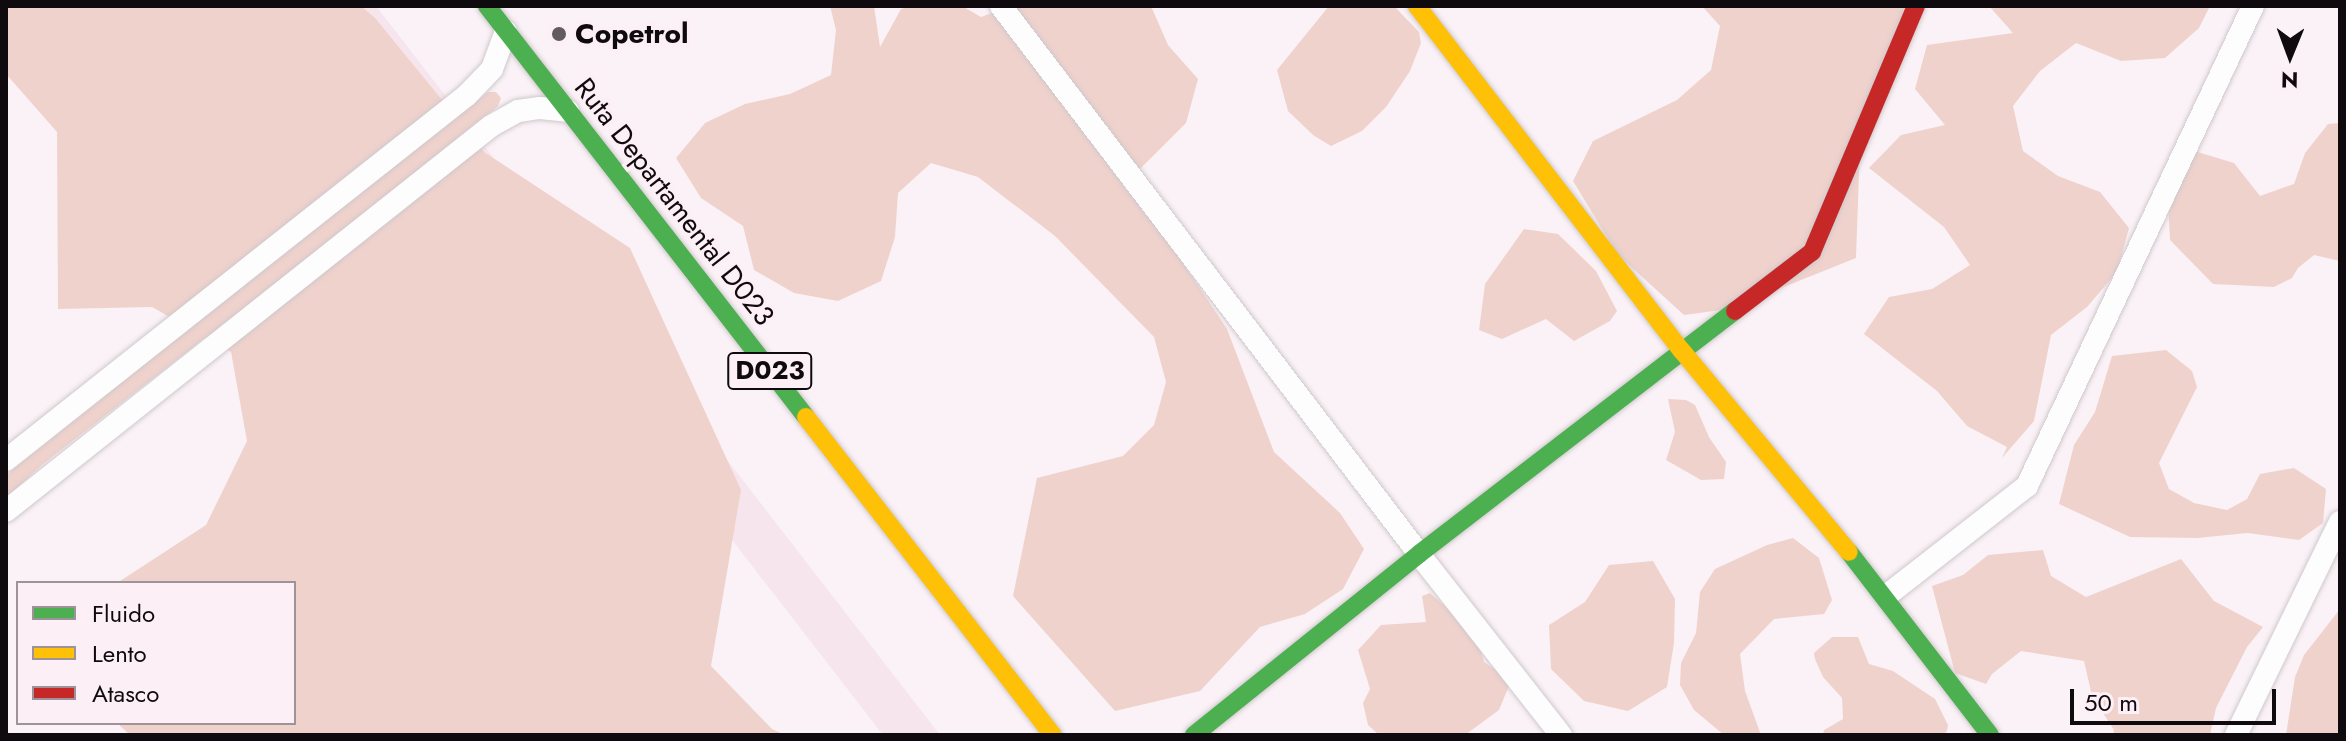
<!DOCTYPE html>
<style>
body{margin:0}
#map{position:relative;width:2346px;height:741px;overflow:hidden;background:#faf2f6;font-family:Jost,sans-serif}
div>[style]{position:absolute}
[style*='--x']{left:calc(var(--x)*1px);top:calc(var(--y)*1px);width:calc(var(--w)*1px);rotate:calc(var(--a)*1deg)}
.built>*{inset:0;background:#f6e5ed}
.green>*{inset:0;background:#f0d2cc}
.roads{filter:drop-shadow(0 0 2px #cfc8cc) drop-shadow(0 0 2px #cfc8cc)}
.street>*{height:22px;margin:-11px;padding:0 11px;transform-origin:11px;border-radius:11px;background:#fefdfe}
.fast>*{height:18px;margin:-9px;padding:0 9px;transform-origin:9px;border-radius:9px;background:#4caf50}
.slow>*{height:18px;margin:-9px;padding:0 9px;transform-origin:9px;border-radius:9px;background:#ffc107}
.jam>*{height:18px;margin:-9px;padding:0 9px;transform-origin:9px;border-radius:9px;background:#c62828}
.dots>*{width:22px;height:22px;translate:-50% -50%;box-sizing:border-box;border:4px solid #fdeff6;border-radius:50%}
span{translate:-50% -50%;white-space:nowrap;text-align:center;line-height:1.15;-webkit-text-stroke:7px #fdeff6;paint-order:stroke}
.shield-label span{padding:2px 6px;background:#fdeff6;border:2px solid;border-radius:6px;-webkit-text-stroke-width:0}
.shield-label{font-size:26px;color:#0f0a0d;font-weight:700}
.poi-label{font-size:28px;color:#0f0a0d;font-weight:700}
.left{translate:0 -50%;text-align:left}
.street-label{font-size:28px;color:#0f0a0d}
.frame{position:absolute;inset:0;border:8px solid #0f0a0d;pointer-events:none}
.legend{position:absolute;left:16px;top:581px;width:280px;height:144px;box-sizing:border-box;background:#fdeff6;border:2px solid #9e9399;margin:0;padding:10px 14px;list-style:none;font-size:24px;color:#0f0a0d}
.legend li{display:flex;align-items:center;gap:16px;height:40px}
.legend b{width:40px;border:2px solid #9e9399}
.north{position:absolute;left:2250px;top:16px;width:80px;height:80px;-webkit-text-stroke:6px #fdeff6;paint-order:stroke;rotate:181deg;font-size:22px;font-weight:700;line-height:32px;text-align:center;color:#0f0a0d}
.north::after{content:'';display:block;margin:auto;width:28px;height:36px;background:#0f0a0d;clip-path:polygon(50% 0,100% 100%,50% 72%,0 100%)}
.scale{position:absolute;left:2070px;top:689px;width:206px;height:36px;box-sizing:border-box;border:4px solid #0f0a0d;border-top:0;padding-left:10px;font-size:24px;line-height:28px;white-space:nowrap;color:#0f0a0d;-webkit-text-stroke:6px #fdeff6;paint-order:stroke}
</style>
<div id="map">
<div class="built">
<div style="clip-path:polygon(319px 6px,376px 6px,940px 735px,883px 735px)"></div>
</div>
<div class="green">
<div style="clip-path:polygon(6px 6px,361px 6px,375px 18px,456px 117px,488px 92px,496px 92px,501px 98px,498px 106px,467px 131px,484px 152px,630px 248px,741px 490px,711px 666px,772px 729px,785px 735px,130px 735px,117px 723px,294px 723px,294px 583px,117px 583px,206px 525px,247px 441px,231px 352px,206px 337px,43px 464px,6px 498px,6px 475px,189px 328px,152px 307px,58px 309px,57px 132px,6px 74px)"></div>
<div style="clip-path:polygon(830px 6px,874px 6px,880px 47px,901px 9px,911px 6px,962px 6px,981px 17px,1010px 6px,1151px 6px,1168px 45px,1198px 79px,1186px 123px,1123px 186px,1153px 218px,1227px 329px,1274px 452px,1340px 513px,1364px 549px,1343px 589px,1305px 614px,1260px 627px,1200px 691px,1115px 711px,1013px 596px,1037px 478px,1123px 456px,1154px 425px,1166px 382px,1154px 337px,1055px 236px,978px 177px,931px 163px,898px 193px,895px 237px,881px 281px,838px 301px,794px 293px,754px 270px,743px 226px,701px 198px,676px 158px,705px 123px,745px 104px,790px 94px,831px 75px,836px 30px)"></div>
<div style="clip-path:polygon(1329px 6px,1394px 6px,1419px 32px,1421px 43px,1410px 71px,1386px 107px,1362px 131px,1331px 146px,1313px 135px,1288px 111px,1277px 70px)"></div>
<div style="clip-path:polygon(1702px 6px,1905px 6px,1861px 117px,1856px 258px,1729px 309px,1684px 315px,1618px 255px,1573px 181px,1593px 141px,1677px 100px,1711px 70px,1720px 26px)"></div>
<div style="clip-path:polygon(1989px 6px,2210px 6px,2199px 28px,2165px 58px,2121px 61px,2076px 43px,2040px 71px,2013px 106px,2023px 151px,2058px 176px,2100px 192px,2129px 228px,2117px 272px,2087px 307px,2051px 335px,2034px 421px,2002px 458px,2007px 447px,1967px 426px,1937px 391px,1864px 334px,1889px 297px,1932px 289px,1970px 265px,1944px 227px,1869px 168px,1901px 135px,1945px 125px,1915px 89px,1927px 45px,2013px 33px)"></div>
<div style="clip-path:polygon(2340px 123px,2340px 261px,2314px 255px,2298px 268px,2292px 278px,2274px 287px,2213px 284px,2170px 240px,2167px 184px,2194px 151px,2234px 163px,2260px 196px,2294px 184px,2305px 153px,2328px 124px)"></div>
<div style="clip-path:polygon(1524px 229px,1558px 234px,1596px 271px,1617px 311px,1610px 321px,1574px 341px,1546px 319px,1502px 339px,1479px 330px,1485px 284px)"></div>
<div style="clip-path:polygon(2166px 350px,2192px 371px,2197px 387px,2159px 463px,2169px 489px,2194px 503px,2227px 510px,2247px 499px,2260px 474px,2294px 468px,2326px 489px,2323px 523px,2299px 540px,2248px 533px,2197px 538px,2130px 537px,2059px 504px,2074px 445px,2095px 412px,2112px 356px)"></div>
<div style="clip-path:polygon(1668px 399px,1686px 400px,1695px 405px,1709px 437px,1726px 462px,1724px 479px,1701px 480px,1666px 460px,1675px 432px)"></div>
<div style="clip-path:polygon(1793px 538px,1819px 558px,1832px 600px,1824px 614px,1774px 619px,1740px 654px,1745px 691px,1761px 735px,1724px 735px,1694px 710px,1680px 685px,1681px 663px,1696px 633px,1700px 592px,1715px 569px,1767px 545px)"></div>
<div style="clip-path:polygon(2043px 550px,2051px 576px,2086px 597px,2181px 559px,2214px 601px,2263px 627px,2247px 647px,2216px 708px,2210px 735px,2113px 735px,2114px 730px,2092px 696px,2084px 661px,2021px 651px,1992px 674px,1986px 684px,1955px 673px,1932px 586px,1963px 575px,1988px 555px)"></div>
<div style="clip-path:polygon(1653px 561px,1675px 599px,1674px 643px,1667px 687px,1628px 711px,1584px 701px,1551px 669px,1549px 625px,1585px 602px,1609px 565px)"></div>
<div style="clip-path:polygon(1430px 593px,1476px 634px,1484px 662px,1511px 681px,1499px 710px,1465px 735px,1379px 735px,1368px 725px,1363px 703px,1370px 689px,1358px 650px,1381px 625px,1426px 622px,1422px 596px)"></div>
<div style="clip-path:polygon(2340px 609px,2340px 735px,2286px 735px,2295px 677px,2304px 655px)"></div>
<div style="clip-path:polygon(1832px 637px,1858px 637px,1869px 664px,1893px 671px,1935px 699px,1948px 725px,1947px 731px,1943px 735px,1823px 735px,1824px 730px,1843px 719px,1842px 698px,1823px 677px,1815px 659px,1814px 653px)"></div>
</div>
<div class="roads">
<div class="street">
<div style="--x:1001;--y:6;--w:689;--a:52.66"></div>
<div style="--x:1419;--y:554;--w:230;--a:51.9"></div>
<div style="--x:6;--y:460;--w:588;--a:-38.37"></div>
<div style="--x:467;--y:95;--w:36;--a:-46"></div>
<div style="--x:492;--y:69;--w:40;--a:-69.8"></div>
<div style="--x:6;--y:511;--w:619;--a:-38.44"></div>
<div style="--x:491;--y:126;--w:31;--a:-29"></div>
<div style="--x:518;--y:111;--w:22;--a:-8"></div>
<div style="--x:540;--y:108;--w:28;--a:6"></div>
<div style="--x:1886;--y:596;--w:179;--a:-38"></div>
<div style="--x:2027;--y:486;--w:531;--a:-64.79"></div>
<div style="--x:2236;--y:735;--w:237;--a:-64"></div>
</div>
<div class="fast">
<div style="--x:487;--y:6;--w:520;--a:52.18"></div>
<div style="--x:1849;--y:552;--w:231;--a:52.4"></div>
<div style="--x:1194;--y:735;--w:289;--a:-38.8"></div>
<div style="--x:1419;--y:554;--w:399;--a:-37.6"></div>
</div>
<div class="slow">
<div style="--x:1417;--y:6;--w:435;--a:52.5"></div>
<div style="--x:1682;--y:351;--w:261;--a:50.3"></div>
<div style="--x:806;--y:417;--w:403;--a:52.2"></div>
</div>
<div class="jam">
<div style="--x:1735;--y:311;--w:97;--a:-37.5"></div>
<div style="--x:1812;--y:252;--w:267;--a:-67.1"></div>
</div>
</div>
<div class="dots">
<div style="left:559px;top:34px;background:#615b5f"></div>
</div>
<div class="shield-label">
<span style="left:770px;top:371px">D023</span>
</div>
<div class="poi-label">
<span class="left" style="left:575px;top:34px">Copetrol</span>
</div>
<div class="street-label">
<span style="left:674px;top:202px;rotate:52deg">Ruta Departamental D023</span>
</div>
<div class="frame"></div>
<ul class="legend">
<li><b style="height:10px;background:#4caf50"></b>Fluido</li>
<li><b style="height:10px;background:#ffc107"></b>Lento</li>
<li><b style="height:10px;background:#c62828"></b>Atasco</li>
</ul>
<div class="north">N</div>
<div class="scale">50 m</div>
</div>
